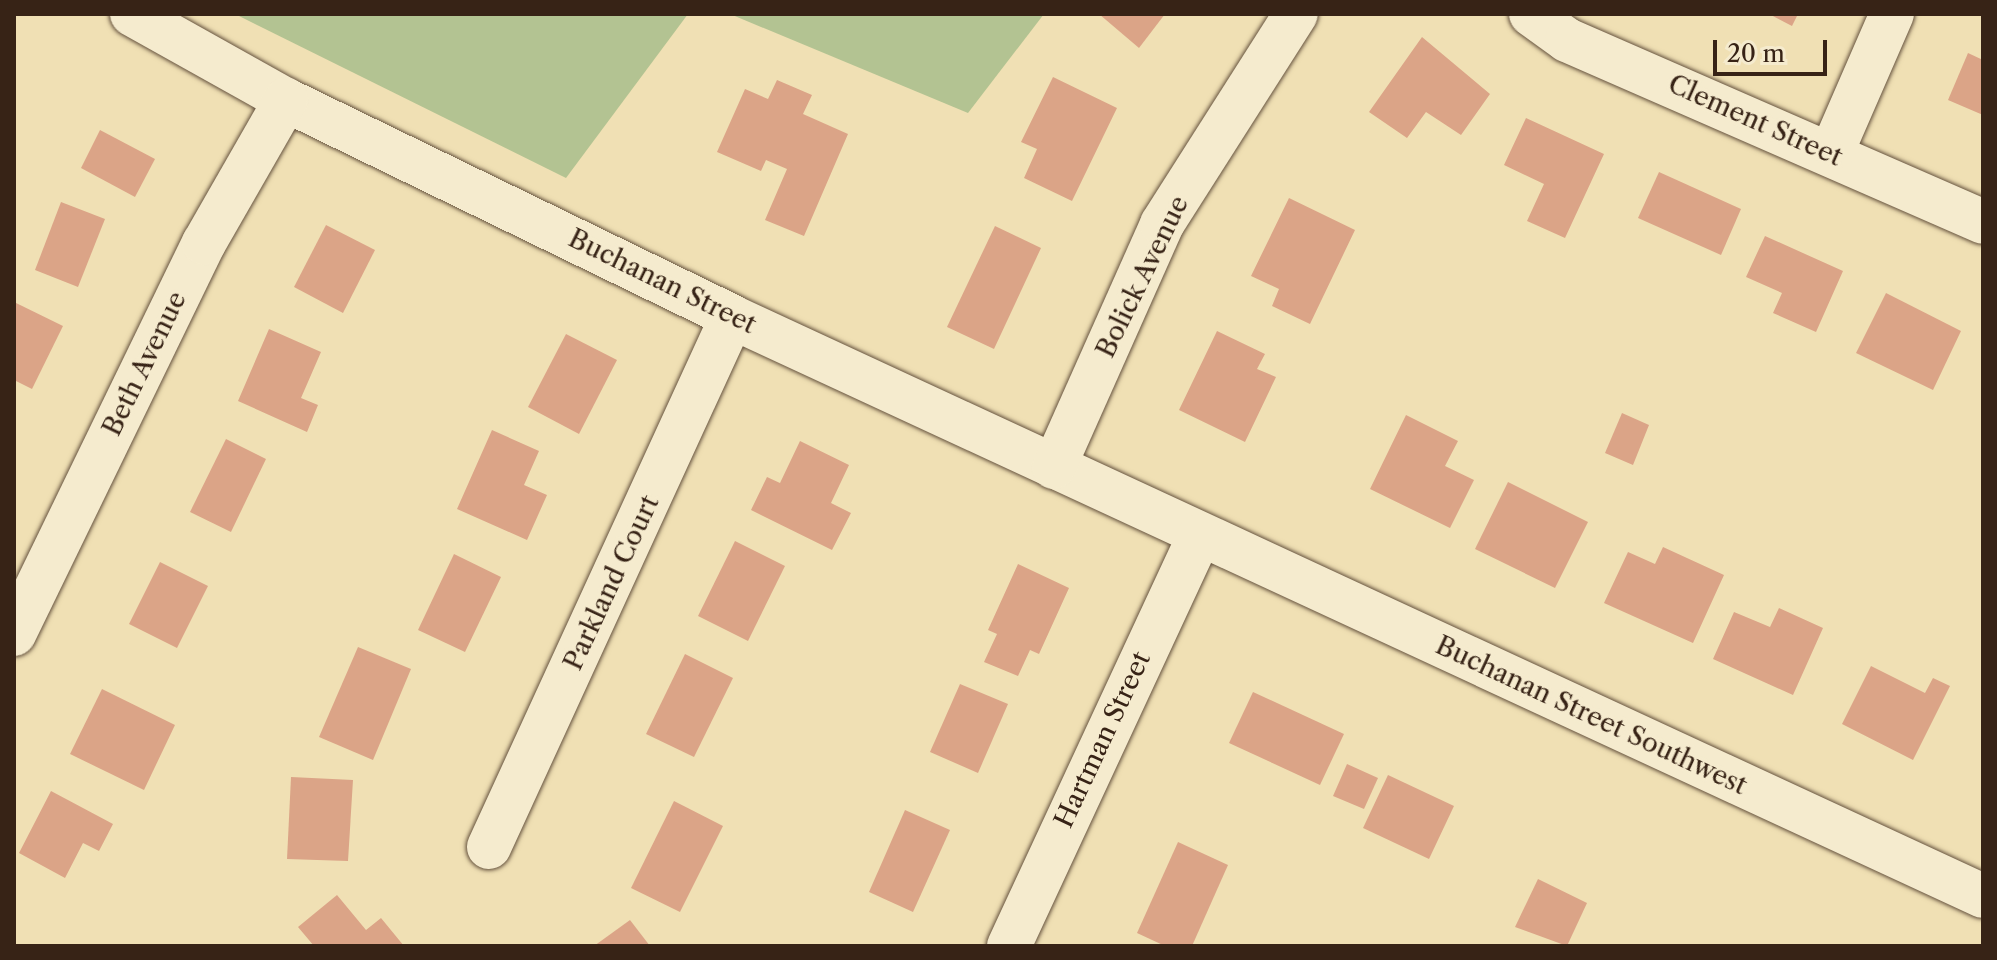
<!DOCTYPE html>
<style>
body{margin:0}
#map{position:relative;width:1997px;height:960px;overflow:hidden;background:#f0e0b4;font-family:"Libre Caslon Text",serif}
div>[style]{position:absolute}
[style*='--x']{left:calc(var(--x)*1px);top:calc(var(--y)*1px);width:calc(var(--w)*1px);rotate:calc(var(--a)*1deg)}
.green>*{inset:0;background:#b3c392}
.building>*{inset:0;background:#dba487}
.roads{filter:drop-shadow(0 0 2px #65523e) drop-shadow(0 0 2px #65523e)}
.minor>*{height:44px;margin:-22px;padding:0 22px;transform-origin:22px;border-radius:22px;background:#f5ebce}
span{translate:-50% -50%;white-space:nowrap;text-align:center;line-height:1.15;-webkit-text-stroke:7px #f5ebce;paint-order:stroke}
.street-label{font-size:26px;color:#372316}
.frame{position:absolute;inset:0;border:16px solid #372316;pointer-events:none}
.scale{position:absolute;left:1713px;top:40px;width:114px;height:36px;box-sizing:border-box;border:4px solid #372316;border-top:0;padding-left:10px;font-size:24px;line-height:28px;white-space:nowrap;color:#372316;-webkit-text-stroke:6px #f5ebce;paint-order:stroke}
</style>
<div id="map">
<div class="green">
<div style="clip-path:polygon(235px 14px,688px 14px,566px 178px)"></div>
<div style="clip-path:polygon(730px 14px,1044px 14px,968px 113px)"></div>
</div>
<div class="building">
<div style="clip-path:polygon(1099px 14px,1165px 14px,1139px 48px)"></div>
<div style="clip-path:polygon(1769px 14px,1798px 14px,1792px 26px)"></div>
<div style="clip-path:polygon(1422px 37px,1490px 94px,1461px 135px,1426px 112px,1407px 138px,1369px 112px)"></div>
<div style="clip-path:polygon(1968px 53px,1983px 60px,1983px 115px,1948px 100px)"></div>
<div style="clip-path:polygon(1053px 77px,1117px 108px,1072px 201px,1024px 178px,1037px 149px,1021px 142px)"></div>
<div style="clip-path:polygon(777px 80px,812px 95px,803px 114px,848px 134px,804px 236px,765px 220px,787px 169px,766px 160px,761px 171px,717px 152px,745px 89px,768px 99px)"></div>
<div style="clip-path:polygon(1526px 118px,1604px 154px,1565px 238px,1527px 221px,1544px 184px,1504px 165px)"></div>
<div style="clip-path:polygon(100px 130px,155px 159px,135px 197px,81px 168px)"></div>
<div style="clip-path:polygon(1659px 172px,1741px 209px,1721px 255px,1638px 218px)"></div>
<div style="clip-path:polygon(1289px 198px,1355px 230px,1310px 324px,1272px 306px,1279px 289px,1251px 276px)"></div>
<div style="clip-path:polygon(61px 202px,105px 219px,78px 287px,35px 270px)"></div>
<div style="clip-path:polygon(326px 225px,375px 250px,343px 313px,294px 287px)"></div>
<div style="clip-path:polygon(995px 226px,1041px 248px,994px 349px,947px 327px)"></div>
<div style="clip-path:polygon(1765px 236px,1843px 271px,1816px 332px,1773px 313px,1782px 293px,1746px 277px)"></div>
<div style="clip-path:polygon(1886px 293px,1961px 331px,1933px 390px,1856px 353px)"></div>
<div style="clip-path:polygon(14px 302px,63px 326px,32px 389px,14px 380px)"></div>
<div style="clip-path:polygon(269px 329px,321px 352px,301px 398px,318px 405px,307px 432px,238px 401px)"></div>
<div style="clip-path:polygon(1217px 331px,1265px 354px,1257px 369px,1276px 377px,1245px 442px,1179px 410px)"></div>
<div style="clip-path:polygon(566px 334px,617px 360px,579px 434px,528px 407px)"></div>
<div style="clip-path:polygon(1622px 413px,1649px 425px,1633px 465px,1605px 453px)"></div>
<div style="clip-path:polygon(1406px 415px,1458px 441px,1445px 466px,1474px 480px,1450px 528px,1370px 489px)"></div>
<div style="clip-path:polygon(492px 430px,539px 451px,524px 485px,547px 495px,527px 540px,457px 509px)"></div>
<div style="clip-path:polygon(226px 439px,266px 459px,231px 532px,190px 512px)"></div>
<div style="clip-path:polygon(800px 441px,849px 465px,831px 503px,851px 513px,832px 550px,751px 510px,767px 477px,780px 483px)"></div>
<div style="clip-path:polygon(1508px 482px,1588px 522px,1555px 588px,1475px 549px)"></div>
<div style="clip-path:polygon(735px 541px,785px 566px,748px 641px,698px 616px)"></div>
<div style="clip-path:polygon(1663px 547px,1724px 575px,1693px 643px,1604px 603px,1628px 552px,1655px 564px)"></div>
<div style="clip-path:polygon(454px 554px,501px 577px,465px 652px,418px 630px)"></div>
<div style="clip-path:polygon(160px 562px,208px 586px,177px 648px,129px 624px)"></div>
<div style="clip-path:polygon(1018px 564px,1069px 588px,1039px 654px,1030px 650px,1018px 676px,984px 662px,997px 634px,988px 630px)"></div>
<div style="clip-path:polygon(1779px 608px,1823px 628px,1793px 695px,1713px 659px,1734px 612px,1770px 627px)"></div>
<div style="clip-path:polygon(358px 647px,411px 669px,373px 760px,319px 737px)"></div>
<div style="clip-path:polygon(685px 654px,733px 678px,694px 757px,646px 734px)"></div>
<div style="clip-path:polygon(1871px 666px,1925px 693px,1933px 678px,1950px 686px,1913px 760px,1842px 724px)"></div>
<div style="clip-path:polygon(960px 684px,1008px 704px,978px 773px,930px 752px)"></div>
<div style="clip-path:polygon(102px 689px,175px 725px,144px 790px,70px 754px)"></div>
<div style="clip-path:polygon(1253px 692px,1344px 734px,1320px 785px,1229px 743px)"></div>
<div style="clip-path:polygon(1347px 764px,1378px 778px,1364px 809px,1333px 796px)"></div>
<div style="clip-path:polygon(1388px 775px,1454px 806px,1429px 859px,1363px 828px)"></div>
<div style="clip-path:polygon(291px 777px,353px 780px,348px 861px,287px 859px)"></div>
<div style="clip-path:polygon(51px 791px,113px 824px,99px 851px,83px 843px,65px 878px,19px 853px)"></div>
<div style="clip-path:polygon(674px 801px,723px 826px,680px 912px,631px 888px)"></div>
<div style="clip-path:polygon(905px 810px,950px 830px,913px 912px,869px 892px)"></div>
<div style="clip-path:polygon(1178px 842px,1228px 865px,1192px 946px,1165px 946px,1137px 933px)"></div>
<div style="clip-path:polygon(1538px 879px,1587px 903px,1567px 946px,1515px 927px)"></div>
<div style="clip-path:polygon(337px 895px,366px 930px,381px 918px,404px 946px,314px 946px,298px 927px)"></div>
<div style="clip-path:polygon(630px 920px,650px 946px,594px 946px)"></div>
</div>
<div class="roads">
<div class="minor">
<div style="--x:132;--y:14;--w:176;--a:29.2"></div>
<div style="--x:286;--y:100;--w:496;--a:25.9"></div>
<div style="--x:732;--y:317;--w:1378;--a:24.84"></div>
<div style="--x:1531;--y:14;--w:44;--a:35.8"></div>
<div style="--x:1567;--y:40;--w:454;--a:23.6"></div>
<div style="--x:1831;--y:154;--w:153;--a:-66.5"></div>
<div style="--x:1054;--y:467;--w:266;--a:-66"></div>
<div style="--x:1162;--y:224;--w:249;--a:-57.5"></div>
<div style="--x:14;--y:634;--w:435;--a:-64.1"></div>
<div style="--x:204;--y:243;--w:165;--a:-60.2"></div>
<div style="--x:489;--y:847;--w:583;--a:-65.37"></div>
<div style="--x:1009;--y:946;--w:452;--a:-65.1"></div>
</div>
</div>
<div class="street-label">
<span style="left:1755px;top:121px;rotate:24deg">Clement Street</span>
<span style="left:1143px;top:277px;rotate:-64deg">Bolick Avenue</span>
<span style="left:662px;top:282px;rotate:26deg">Buchanan Street</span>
<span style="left:145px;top:364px;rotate:-64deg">Beth Avenue</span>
<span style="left:612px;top:583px;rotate:-65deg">Parkland Court</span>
<span style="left:1591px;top:716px;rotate:25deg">Buchanan Street Southwest</span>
<span style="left:1103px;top:740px;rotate:-65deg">Hartman Street</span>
</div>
<div class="frame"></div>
<div class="scale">20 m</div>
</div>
